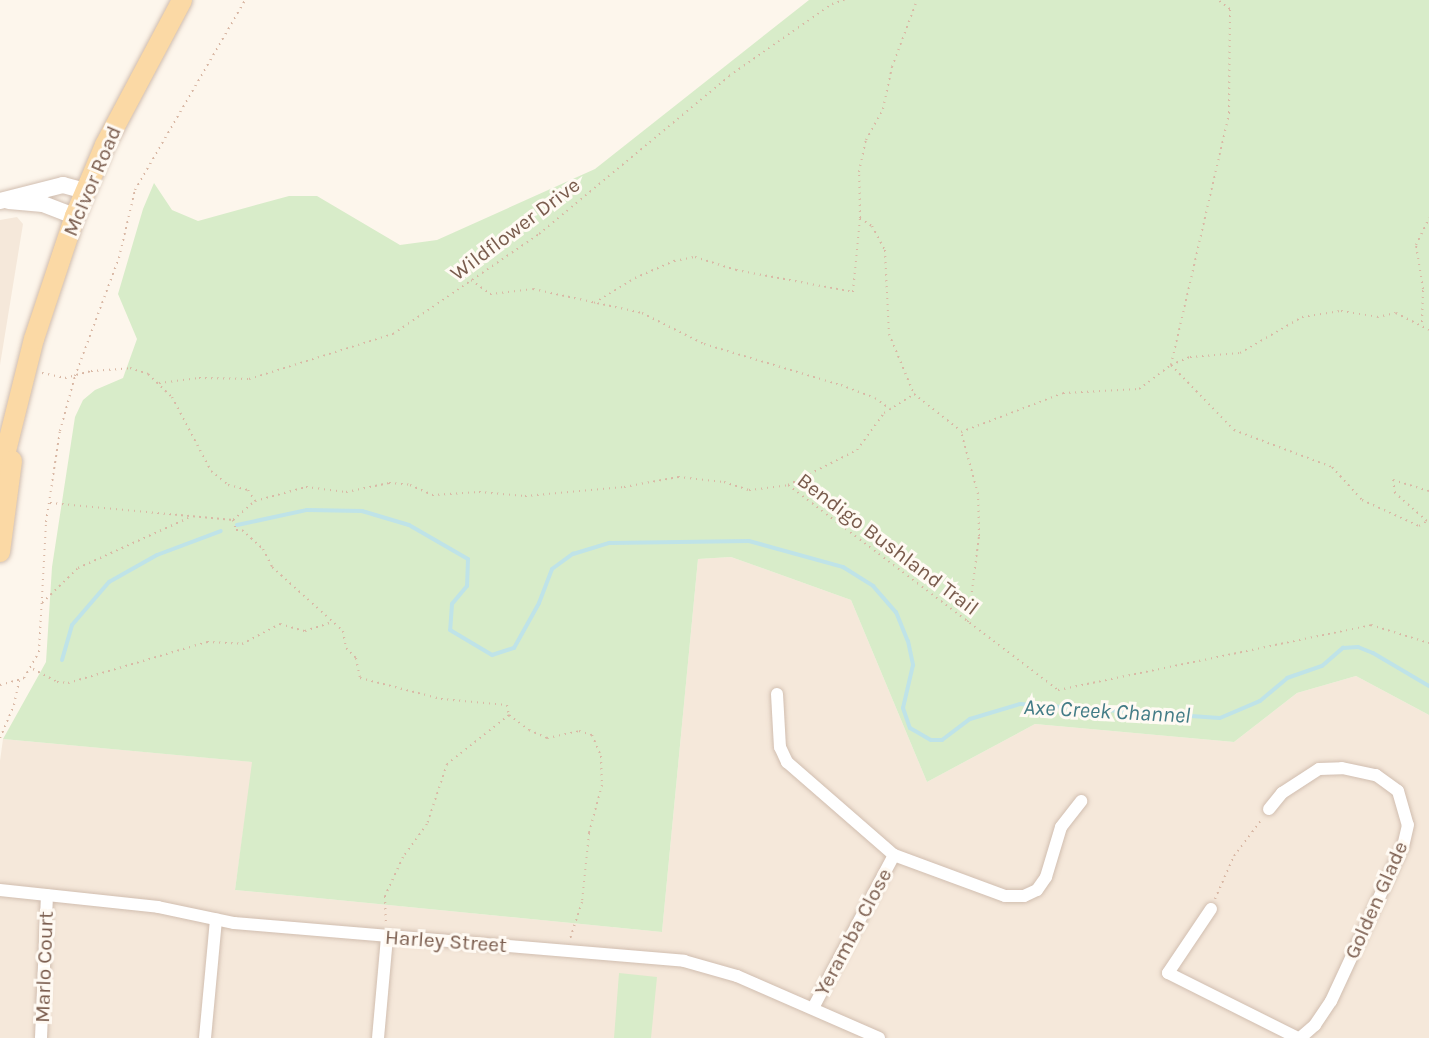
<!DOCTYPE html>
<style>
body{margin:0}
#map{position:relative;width:1429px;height:1038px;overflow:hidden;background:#fdf6ec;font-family:Karla,sans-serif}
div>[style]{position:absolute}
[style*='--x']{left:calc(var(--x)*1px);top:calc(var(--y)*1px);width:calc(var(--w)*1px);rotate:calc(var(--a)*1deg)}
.residential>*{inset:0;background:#f5e8da}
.green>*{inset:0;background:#d8ecc9}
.stream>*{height:4px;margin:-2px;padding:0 2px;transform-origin:2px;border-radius:2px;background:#bfe3e8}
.path>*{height:2px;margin-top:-1px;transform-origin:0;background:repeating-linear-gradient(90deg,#d9b8a5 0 1.5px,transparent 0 6px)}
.roads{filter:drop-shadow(0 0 2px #d1beb0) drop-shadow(0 0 2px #d1beb0)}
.street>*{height:12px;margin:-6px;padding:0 6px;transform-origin:6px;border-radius:6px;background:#fff}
.secondary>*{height:16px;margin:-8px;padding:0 8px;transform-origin:8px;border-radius:8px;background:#fff}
.primary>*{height:20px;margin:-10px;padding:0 10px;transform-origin:10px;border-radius:10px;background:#fbd9a5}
span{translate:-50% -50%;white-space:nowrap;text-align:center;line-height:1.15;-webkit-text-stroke:6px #fffaf3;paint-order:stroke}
.street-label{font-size:21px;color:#7a5c4d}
.water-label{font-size:22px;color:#437c86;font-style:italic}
</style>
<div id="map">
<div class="residential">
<div style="clip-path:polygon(17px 217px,23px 224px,0 365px,0 220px)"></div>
<div style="clip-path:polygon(731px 557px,851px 600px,927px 782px,1035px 724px,1234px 742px,1297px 693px,1356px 676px,1429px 715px,1429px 1038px,0 1038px,0 761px,3px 739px,253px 762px,235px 890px,662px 932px,698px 559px)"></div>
</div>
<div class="green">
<div style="clip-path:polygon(809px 0,1429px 0,1429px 715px,1356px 676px,1297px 693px,1234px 742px,1035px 724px,927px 782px,851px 600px,731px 557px,698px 559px,662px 932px,235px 890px,252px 762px,3px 739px,46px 662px,52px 567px,75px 417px,83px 400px,95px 390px,123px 378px,137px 339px,118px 294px,143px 209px,154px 183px,172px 210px,198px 221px,289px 196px,317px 196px,400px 245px,437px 240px,595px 169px)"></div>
<div style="clip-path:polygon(619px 973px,657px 977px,651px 1038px,614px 1038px)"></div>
</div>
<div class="stream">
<div style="--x:237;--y:525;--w:72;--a:-12.1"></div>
<div style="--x:307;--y:510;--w:55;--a:1"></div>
<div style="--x:362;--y:511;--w:49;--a:16.6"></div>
<div style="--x:409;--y:525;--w:68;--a:30"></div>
<div style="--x:468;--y:559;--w:27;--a:92"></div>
<div style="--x:467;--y:586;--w:23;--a:130"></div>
<div style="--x:452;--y:604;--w:26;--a:94"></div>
<div style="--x:450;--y:630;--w:49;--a:30.8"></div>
<div style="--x:492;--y:655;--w:23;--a:-18"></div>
<div style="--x:514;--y:648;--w:51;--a:-60.9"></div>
<div style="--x:539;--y:603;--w:36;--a:-69"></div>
<div style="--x:552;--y:569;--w:26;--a:-36"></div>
<div style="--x:573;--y:554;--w:38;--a:-17"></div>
<div style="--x:609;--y:543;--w:140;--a:-0.8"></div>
<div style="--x:749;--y:541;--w:98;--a:15.5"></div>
<div style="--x:843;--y:567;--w:36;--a:32"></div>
<div style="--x:873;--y:586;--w:35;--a:49"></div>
<div style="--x:896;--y:612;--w:31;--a:68"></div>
<div style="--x:908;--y:641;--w:25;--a:78"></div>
<div style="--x:913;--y:665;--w:44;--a:103.1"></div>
<div style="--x:903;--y:708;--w:21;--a:71"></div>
<div style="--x:910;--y:728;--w:24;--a:30"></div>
<div style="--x:931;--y:740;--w:11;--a:0"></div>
<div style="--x:942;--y:740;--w:35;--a:-37"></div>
<div style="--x:970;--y:719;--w:52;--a:-16.7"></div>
<div style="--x:1020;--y:704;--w:200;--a:4"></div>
<div style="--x:1220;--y:718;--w:43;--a:-23"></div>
<div style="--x:1260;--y:701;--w:35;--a:-40"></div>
<div style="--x:1287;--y:678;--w:37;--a:-19"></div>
<div style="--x:1322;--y:666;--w:28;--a:-41"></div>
<div style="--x:1343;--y:648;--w:15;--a:-4"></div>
<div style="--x:1358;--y:647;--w:16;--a:22"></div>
<div style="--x:1373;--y:653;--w:65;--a:30.5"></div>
<div style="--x:62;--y:660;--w:36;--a:-74"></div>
<div style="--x:72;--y:625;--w:57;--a:-49.3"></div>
<div style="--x:109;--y:582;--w:55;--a:-29.4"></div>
<div style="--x:157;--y:555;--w:68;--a:-20.6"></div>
</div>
<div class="path">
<div style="--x:860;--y:218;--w:14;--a:34"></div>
<div style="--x:872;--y:226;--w:27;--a:62"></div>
<div style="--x:885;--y:250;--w:84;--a:87.3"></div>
<div style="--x:889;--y:334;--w:65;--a:67.4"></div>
<div style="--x:914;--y:394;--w:60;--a:38.2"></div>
<div style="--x:471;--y:280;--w:24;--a:36"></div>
<div style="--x:490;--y:294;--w:43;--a:-6.6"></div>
<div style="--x:533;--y:289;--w:112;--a:12.4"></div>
<div style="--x:642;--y:313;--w:69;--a:26.6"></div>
<div style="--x:704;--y:344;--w:143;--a:16.7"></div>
<div style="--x:841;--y:385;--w:36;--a:21"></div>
<div style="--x:875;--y:398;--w:19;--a:36"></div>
<div style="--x:594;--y:303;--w:48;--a:-31.4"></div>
<div style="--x:635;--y:278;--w:43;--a:-23.6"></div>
<div style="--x:674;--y:261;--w:21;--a:-11"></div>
<div style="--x:695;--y:257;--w:43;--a:17.6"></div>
<div style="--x:736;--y:270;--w:119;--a:10.6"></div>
<div style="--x:853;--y:292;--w:74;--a:-84.6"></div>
<div style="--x:860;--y:218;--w:46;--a:-91.2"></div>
<div style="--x:859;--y:172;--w:33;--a:-78"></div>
<div style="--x:866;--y:140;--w:35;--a:-61"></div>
<div style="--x:883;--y:109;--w:43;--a:-77.9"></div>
<div style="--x:892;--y:67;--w:72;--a:-69.5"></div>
<div style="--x:1422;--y:322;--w:33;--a:-88"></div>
<div style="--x:1423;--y:289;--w:45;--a:-99"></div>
<div style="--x:1416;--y:245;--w:30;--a:-64"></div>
<div style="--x:1171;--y:365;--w:91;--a:45.9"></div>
<div style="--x:1234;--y:430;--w:105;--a:20.7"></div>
<div style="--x:1332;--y:467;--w:45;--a:47.7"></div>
<div style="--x:1362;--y:500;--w:63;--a:24.5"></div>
<div style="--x:1419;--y:526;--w:9;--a:-32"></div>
<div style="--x:1427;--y:521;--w:43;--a:-138.8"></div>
<div style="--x:1395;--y:493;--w:13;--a:-99"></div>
<div style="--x:1393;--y:480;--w:38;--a:17"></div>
<div style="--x:1171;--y:365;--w:259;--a:-77"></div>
<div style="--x:1229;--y:113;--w:104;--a:-89.4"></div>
<div style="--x:1230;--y:9;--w:15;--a:-143"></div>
<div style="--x:42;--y:373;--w:24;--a:12"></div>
<div style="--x:65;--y:378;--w:27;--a:-15"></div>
<div style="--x:91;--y:371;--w:39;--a:-4"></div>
<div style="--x:130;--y:368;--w:19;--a:18"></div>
<div style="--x:148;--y:374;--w:33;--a:44"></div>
<div style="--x:172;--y:397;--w:84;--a:62.2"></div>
<div style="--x:211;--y:471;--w:22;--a:39"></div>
<div style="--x:228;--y:485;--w:21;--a:14"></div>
<div style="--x:248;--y:490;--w:13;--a:58"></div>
<div style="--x:255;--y:501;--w:53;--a:-15.4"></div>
<div style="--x:306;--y:487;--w:40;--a:7.1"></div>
<div style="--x:346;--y:492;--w:44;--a:-11.8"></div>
<div style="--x:389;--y:483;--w:21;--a:5"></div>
<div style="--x:410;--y:485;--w:24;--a:24"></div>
<div style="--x:432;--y:495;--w:47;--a:-3.7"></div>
<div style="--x:479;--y:492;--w:46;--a:5"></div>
<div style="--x:525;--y:496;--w:99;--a:-5.2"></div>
<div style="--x:624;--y:487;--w:55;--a:-10.5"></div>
<div style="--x:678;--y:477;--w:46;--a:6.2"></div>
<div style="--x:724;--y:482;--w:26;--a:18"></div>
<div style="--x:749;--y:490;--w:39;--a:-7"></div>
<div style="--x:788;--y:485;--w:339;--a:37.2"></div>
<div style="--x:1058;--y:690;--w:320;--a:-11.7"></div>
<div style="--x:1371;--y:625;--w:61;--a:17.2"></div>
<div style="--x:159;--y:383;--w:40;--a:-7.1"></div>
<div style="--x:199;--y:378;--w:50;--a:1.1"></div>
<div style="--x:249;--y:379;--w:151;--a:-17.4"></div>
<div style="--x:393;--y:334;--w:177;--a:-34.4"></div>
<div style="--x:539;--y:234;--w:247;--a:-39.7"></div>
<div style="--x:729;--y:76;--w:126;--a:-35"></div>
<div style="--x:832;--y:4;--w:13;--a:-18"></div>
<div style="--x:788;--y:485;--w:77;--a:-26.9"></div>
<div style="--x:857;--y:450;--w:46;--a:-53.9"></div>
<div style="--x:884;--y:413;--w:36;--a:-32"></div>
<div style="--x:50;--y:503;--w:184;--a:5.3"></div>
<div style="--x:233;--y:520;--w:29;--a:-41"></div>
<div style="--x:233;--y:520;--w:10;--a:73"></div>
<div style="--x:236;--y:530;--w:6;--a:0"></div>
<div style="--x:242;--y:530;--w:28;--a:42"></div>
<div style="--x:263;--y:549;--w:20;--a:63"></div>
<div style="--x:272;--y:567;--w:96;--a:42"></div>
<div style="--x:343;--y:631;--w:17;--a:80"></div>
<div style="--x:346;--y:648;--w:14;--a:45"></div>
<div style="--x:356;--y:658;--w:20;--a:79"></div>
<div style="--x:360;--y:678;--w:84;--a:14.5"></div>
<div style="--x:441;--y:699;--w:66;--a:5.2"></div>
<div style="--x:507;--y:705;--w:10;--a:79"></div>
<div style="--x:509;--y:715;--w:79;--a:141.7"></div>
<div style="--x:447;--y:764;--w:63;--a:108.4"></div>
<div style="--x:427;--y:824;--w:41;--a:126"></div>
<div style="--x:403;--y:857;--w:43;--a:114.8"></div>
<div style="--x:385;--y:896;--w:29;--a:88"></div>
<div style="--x:42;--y:603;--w:50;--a:-44.2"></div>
<div style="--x:78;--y:568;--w:121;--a:-24.4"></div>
<div style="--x:968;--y:622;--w:87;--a:-82.7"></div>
<div style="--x:979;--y:536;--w:42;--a:-91.4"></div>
<div style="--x:978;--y:494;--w:64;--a:-105.3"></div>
<div style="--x:961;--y:432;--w:109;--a:-20.9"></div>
<div style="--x:1063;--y:393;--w:76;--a:-3"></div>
<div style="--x:1139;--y:389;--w:40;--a:-37"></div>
<div style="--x:1171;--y:365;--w:21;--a:-23"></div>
<div style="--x:1190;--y:357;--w:50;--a:-4.6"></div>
<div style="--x:1240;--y:353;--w:72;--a:-30.1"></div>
<div style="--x:1302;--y:317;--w:39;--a:-9"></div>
<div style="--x:1341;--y:311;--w:36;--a:9"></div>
<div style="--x:1377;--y:317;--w:19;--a:-12"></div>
<div style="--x:1396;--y:313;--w:37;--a:27"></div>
<div style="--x:33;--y:669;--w:27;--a:28"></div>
<div style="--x:57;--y:682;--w:11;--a:5"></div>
<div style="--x:68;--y:683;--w:145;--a:-16.4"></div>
<div style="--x:207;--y:642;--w:35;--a:3"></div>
<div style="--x:242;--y:644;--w:43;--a:-27.8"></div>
<div style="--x:280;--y:624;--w:26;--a:16"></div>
<div style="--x:305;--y:631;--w:29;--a:-18"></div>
<div style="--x:0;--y:685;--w:25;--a:-16"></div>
<div style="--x:24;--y:678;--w:30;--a:-60"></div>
<div style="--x:39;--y:652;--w:130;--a:-86.9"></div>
<div style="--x:46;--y:522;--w:92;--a:-81.3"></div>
<div style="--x:60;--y:431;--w:57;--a:-74.7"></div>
<div style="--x:75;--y:376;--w:126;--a:-69.6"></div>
<div style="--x:119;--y:258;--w:70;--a:-76.8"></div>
<div style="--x:135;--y:190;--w:220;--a:-59.9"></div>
<div style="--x:509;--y:715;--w:25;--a:37"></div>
<div style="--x:529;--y:730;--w:20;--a:24"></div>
<div style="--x:547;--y:738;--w:33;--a:-12"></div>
<div style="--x:579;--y:731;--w:14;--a:17"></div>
<div style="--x:592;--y:735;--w:23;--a:67"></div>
<div style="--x:601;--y:756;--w:29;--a:88"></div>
<div style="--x:602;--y:785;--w:50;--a:105.2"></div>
<div style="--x:589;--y:833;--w:69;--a:95.8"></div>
<div style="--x:582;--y:902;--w:39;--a:108"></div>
<div style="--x:0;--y:738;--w:36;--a:-67"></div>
<div style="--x:14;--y:705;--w:25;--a:-78"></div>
<div style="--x:1215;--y:899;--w:47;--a:-66.2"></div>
<div style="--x:1234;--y:856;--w:46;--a:-52.9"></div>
</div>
<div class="roads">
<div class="street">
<div style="--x:777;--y:694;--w:53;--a:86.8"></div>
<div style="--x:780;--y:747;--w:17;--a:65"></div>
<div style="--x:787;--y:762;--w:142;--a:41"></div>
<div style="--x:1269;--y:809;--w:21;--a:-51"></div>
<div style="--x:1282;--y:793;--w:44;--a:-33"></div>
<div style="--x:1319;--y:769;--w:23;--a:-2"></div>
<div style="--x:1342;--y:768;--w:35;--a:12"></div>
<div style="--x:1376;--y:775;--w:27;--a:36"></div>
<div style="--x:1398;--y:791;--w:35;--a:74"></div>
<div style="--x:1408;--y:825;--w:22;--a:103"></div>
<div style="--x:1403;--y:846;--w:171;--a:114.9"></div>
<div style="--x:1331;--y:1001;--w:29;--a:124"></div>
<div style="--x:1315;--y:1025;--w:20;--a:139"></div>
<div style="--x:0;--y:890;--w:159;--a:6.1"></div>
<div style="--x:158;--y:907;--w:78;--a:11.9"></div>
<div style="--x:234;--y:923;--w:452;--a:4.8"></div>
<div style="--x:684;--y:961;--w:55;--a:15.8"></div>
<div style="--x:737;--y:976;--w:155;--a:23.6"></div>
<div style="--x:1211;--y:909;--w:77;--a:123.9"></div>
<div style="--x:1168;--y:973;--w:145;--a:26.6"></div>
<div style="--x:813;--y:1008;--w:173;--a:-62.1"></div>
<div style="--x:894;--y:855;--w:118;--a:20.3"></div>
<div style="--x:1005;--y:896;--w:19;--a:0"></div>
<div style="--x:1024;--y:896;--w:14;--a:-25"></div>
<div style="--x:1037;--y:890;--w:16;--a:-55"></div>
<div style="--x:1046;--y:877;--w:52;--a:-73.3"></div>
<div style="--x:1061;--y:827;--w:33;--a:-52"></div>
<div style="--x:41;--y:1038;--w:143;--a:-87.6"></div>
<div style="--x:205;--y:1038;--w:119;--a:-84.7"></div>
<div style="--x:378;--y:1038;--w:101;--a:-84.9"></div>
</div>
<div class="secondary">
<div style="--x:0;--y:201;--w:65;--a:-14.3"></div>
<div style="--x:63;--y:185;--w:23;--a:15"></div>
<div style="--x:9;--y:201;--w:34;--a:5"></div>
<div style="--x:43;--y:204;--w:34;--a:21"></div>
</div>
<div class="primary">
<div style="--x:0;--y:475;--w:140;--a:-76"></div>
<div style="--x:34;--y:339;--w:130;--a:-71.6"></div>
<div style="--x:75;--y:216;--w:77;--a:-67.1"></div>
<div style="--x:105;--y:145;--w:164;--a:-62"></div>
<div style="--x:0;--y:552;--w:92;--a:-82.5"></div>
</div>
</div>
<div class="street-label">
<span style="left:92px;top:181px;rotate:-67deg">McIvor Road</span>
<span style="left:515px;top:229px;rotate:-37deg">Wildflower Drive</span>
<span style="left:888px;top:544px;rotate:37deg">Bendigo Bushland Trail</span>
<span style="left:1376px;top:900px;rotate:-66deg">Golden Glade</span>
<span style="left:853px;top:932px;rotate:-62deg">Yeramba Close</span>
<span style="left:446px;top:941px;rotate:4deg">Harley Street</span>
<span style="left:44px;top:967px;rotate:-88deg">Marlo Court</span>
</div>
<div class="water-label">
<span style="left:1107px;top:712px;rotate:3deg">Axe Creek Channel</span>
</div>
</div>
